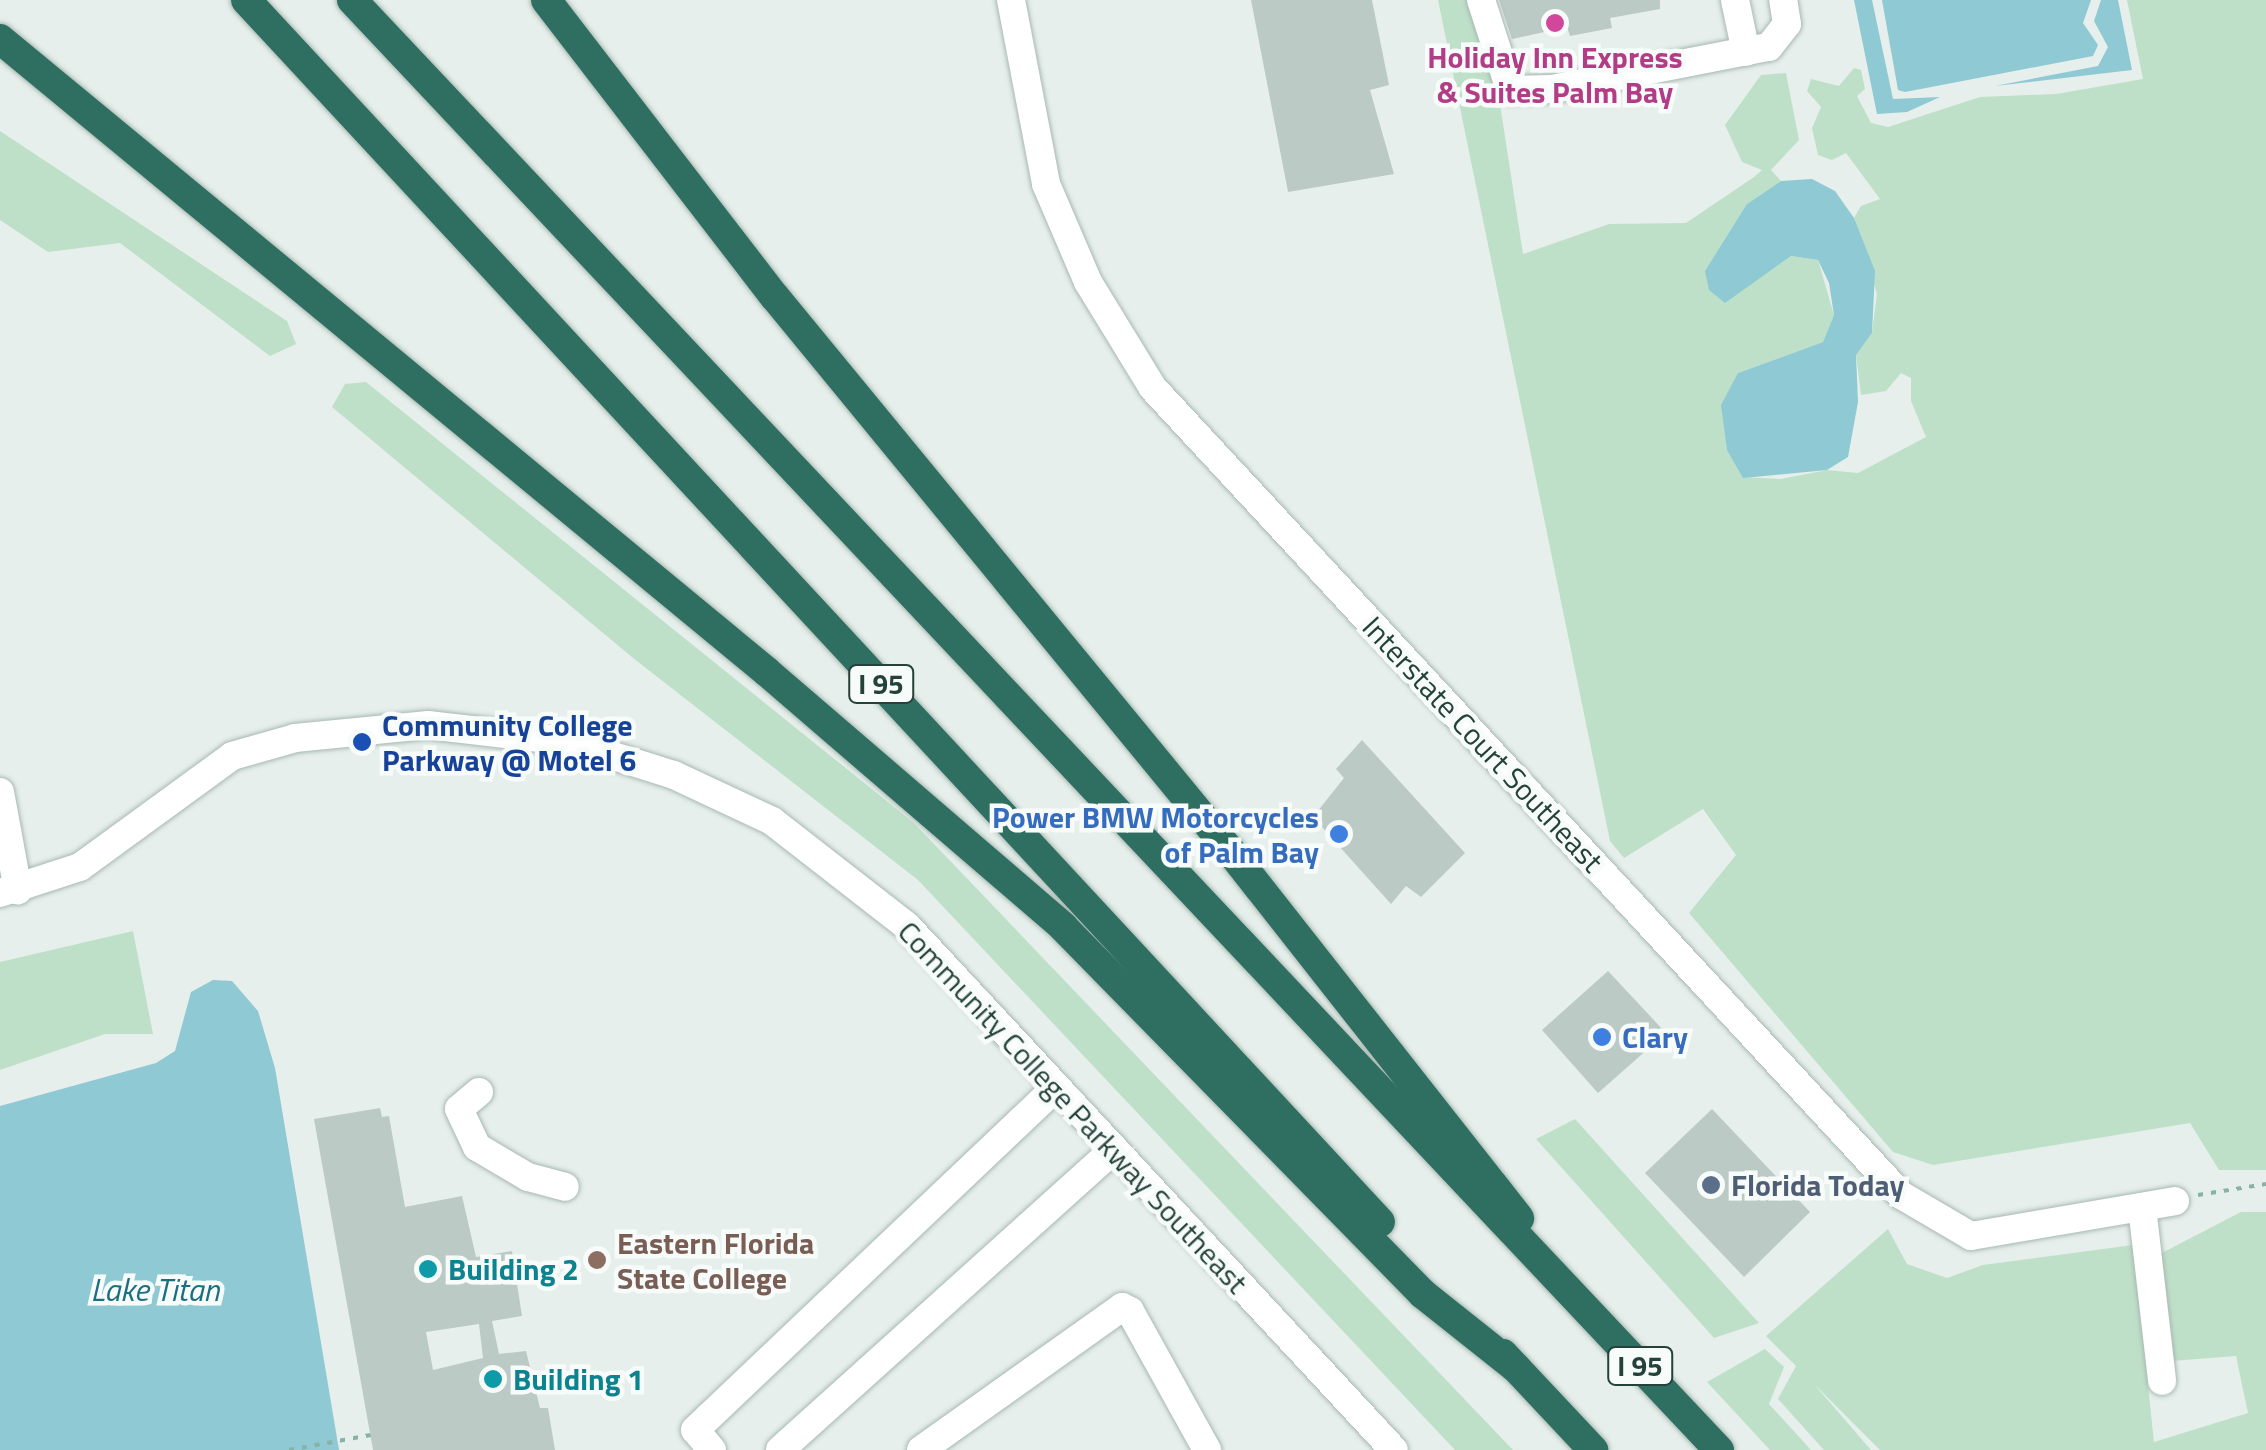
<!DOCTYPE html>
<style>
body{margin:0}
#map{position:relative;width:2266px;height:1450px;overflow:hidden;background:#e6efeb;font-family:"Titillium Web",sans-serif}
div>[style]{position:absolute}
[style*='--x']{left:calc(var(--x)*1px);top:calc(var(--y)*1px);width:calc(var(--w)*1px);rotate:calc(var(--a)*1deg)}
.green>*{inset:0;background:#bfe0c8}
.water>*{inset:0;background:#8ec9d4}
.building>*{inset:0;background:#bbcac4}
.path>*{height:4px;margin-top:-2px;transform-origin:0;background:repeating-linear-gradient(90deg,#86b3a5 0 5px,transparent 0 13px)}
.roads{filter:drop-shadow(0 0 2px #a8b8b2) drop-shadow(0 0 2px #a8b8b2)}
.minor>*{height:28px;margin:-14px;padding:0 14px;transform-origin:14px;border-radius:14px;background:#fff}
.highway>*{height:30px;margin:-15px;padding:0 15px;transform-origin:15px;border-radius:15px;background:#2f6f62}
.dots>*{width:28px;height:28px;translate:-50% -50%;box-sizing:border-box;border:5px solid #f7fbf9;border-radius:50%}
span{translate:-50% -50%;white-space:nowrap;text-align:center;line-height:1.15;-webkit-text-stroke:9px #f7fbf9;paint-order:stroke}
.shield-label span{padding:2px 8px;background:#f7fbf9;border:2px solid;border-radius:8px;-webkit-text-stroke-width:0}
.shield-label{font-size:28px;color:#24423a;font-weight:700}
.hotel-label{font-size:30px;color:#b23c85;font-weight:700}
.transit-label{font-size:30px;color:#164399;font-weight:700}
.left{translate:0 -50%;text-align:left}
.street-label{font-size:30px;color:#24423a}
.shop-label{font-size:30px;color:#366cbe;font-weight:700}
.right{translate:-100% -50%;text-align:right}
.service-label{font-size:30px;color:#4e5e75;font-weight:700}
.education-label{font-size:30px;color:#785e54;font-weight:700}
.culture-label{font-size:30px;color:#0d838f;font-weight:700}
.water-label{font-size:32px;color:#1c6f80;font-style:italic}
</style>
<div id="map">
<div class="green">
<div style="clip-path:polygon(1438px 0,1466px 0,1498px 91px,1523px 254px,1609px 224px,1686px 223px,1754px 177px,1762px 170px,1742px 162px,1725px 125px,1761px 75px,1786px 73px,1799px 140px,1771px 170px,1781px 181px,1747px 204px,1762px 276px,1791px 256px,1818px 260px,1834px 315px,1823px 342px,1738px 373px,1743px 477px,1781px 479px,1827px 470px,1858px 473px,1926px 437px,1911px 401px,1911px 378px,1901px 373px,1886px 391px,1861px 395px,1856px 354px,1872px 333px,1877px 294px,1854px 218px,1861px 206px,1880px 199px,1846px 153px,1832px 160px,1818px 155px,1812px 128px,1821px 107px,1807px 91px,1811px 79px,1839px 86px,1854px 68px,1861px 70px,1865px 89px,1857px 96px,1871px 123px,1888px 127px,1980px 97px,2056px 94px,2143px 79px,2127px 0,2266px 0,2266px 1170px,2219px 1170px,2190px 1123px,1933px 1165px,1893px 1152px,1689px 913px,1736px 855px,1703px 809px,1624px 858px,1610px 841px)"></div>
<div style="clip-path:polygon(0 131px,287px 321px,296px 344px,270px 356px,120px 243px,48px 252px,0 220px)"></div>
<div style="clip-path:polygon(366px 382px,914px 823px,1513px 1450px,1455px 1450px,918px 880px,633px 658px,332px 407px,345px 384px)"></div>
<div style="clip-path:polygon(133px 931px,153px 1034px,105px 1034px,0 1070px,0 962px)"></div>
<div style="clip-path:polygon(1575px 1119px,1759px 1323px,1714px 1338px,1536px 1139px)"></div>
<div style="clip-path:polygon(2241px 1212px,2266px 1212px,2266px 1450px,1880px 1450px,1814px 1384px,1871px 1450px,1824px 1450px,1778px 1399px,1796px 1366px,1766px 1336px,1888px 1229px,1907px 1264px,1947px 1278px,1983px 1265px,2133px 1245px,2154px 1442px,2248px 1413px,2236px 1356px,2171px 1361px,2156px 1256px)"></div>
<div style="clip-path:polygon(1765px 1349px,1784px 1367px,1769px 1404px,1811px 1450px,1770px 1450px,1707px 1382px)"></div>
</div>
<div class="water">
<div style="clip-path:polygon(1854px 0,1872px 0,1893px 99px,1940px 97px,1907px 112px,1877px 114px)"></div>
<div style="clip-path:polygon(1882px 0,2091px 0,2083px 23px,2098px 45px,2093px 56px,1905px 92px,1898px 90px)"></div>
<div style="clip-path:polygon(2101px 0,2118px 0,2132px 70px,1995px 86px,2098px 66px,2108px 47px,2094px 21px)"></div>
<div style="clip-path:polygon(1812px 179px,1835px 191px,1854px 218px,1875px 271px,1872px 333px,1856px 355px,1858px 402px,1848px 457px,1827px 470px,1743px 478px,1727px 450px,1721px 405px,1738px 373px,1823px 342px,1834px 315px,1829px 283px,1818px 260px,1791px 256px,1725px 303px,1709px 290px,1705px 271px,1747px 204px,1781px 181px)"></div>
<div style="clip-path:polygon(213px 980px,232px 981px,258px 1011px,275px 1068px,339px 1450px,0 1450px,0 1106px,156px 1063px,175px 1051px,191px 992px)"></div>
</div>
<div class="building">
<div style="clip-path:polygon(1251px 0,1372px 0,1389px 85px,1370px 90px,1394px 174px,1288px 192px)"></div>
<div style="clip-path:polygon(1499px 0,1660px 0,1660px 9px,1610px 18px,1612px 28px,1570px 36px,1567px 27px,1512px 39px)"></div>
<div style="clip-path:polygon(1362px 740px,1465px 853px,1421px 897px,1406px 886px,1391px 904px,1313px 817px,1344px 778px,1336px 769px)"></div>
<div style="clip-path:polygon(1608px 971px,1666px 1033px,1598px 1093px,1542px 1030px)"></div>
<div style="clip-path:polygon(evenodd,380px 1108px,382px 1117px,389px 1116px,405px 1207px,462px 1196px,476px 1257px,512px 1251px,522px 1316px,492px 1321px,499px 1354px,526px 1351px,540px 1408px,548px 1408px,555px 1450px,373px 1450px,314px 1119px,380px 1108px,479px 1324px,483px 1358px,433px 1370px,426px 1332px,479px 1324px)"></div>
<div style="clip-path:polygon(1712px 1109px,1810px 1212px,1744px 1277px,1645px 1173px)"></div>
</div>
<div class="path">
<div style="--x:2198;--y:1195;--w:69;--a:-9.2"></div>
<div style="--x:289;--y:1450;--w:83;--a:-10.4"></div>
</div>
<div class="roads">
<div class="minor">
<div style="--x:1011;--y:0;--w:187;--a:79.2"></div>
<div style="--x:1046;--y:184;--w:107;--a:66.8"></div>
<div style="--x:1088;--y:282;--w:124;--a:58.5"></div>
<div style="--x:1153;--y:388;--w:1100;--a:47.17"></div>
<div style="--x:1901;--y:1195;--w:81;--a:30.4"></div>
<div style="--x:1971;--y:1236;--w:207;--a:-9.7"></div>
<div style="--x:1481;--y:0;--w:95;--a:72.1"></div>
<div style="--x:1510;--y:90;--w:42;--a:-1.4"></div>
<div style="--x:1552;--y:89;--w:221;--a:-11"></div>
<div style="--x:1769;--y:47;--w:29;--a:-52"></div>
<div style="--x:1787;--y:24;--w:24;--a:-99"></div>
<div style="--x:1735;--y:0;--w:53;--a:78.1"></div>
<div style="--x:0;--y:792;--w:100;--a:79.6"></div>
<div style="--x:0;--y:893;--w:84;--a:-18"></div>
<div style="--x:80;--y:867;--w:188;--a:-36.1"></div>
<div style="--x:232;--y:756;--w:66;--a:-15.9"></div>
<div style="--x:295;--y:738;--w:134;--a:-5.6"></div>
<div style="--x:428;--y:725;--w:139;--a:6.6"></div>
<div style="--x:566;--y:741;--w:113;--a:17.5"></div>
<div style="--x:674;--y:775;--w:108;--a:25.1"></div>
<div style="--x:772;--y:821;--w:171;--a:37.9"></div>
<div style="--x:907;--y:926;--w:715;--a:47.1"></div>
<div style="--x:479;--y:1092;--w:26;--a:140"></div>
<div style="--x:459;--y:1109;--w:42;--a:64.7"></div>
<div style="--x:477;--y:1147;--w:59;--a:30.5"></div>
<div style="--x:528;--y:1177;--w:38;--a:15"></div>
<div style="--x:2142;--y:1207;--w:175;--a:83.4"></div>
<div style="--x:712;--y:1450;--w:26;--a:-130"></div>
<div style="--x:695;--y:1430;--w:498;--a:-43.5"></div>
<div style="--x:780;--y:1450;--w:450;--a:-42"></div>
<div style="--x:921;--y:1450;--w:247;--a:-35.4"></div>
<div style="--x:1122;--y:1307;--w:9;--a:27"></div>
<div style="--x:1130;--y:1311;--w:159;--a:61"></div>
</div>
<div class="highway">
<div style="--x:246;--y:0;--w:1667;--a:47.14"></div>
<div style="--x:352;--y:0;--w:1993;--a:46.69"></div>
<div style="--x:546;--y:0;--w:375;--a:52.4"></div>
<div style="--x:775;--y:297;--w:718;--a:50.59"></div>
<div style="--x:1231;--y:852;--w:466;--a:51.8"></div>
<div style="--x:0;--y:39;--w:994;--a:39.53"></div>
<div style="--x:767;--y:672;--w:391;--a:40.7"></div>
<div style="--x:1063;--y:927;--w:514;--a:45.55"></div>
<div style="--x:1423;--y:1294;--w:119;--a:38.5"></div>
<div style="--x:1503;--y:1354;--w:132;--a:46.8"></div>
</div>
</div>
<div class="dots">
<div style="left:1555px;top:23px;background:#d1479c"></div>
<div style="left:362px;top:742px;background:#1a4fb4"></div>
<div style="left:1339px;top:834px;background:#3f7fe0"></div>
<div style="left:1602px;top:1037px;background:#3f7fe0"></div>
<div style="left:1711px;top:1185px;background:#5c6f8a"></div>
<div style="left:597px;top:1260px;background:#8d6e63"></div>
<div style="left:428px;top:1269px;background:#0f9aa8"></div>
<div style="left:493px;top:1379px;background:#0f9aa8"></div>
</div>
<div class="shield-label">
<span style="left:881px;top:684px">I 95</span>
<span style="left:1640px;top:1366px">I 95</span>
</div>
<div class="hotel-label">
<span style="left:1555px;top:74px">Holiday Inn Express<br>&amp; Suites Palm Bay</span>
</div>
<div class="transit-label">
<span class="left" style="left:382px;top:742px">Community College<br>Parkway @ Motel 6</span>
</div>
<div class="street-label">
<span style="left:1483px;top:744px;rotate:47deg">Interstate Court Southeast</span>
<span style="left:1073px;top:1107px;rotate:47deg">Community College Parkway Southeast</span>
</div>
<div class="shop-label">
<span class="right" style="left:1319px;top:834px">Power BMW Motorcycles<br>of Palm Bay</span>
<span class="left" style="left:1622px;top:1037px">Clary</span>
</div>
<div class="service-label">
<span class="left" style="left:1731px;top:1185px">Florida Today</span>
</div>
<div class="education-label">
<span class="left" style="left:617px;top:1260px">Eastern Florida<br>State College</span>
</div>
<div class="culture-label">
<span class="left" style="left:448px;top:1269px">Building 2</span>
<span class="left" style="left:513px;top:1379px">Building 1</span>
</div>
<div class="water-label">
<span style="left:155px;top:1289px">Lake Titan</span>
</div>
</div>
